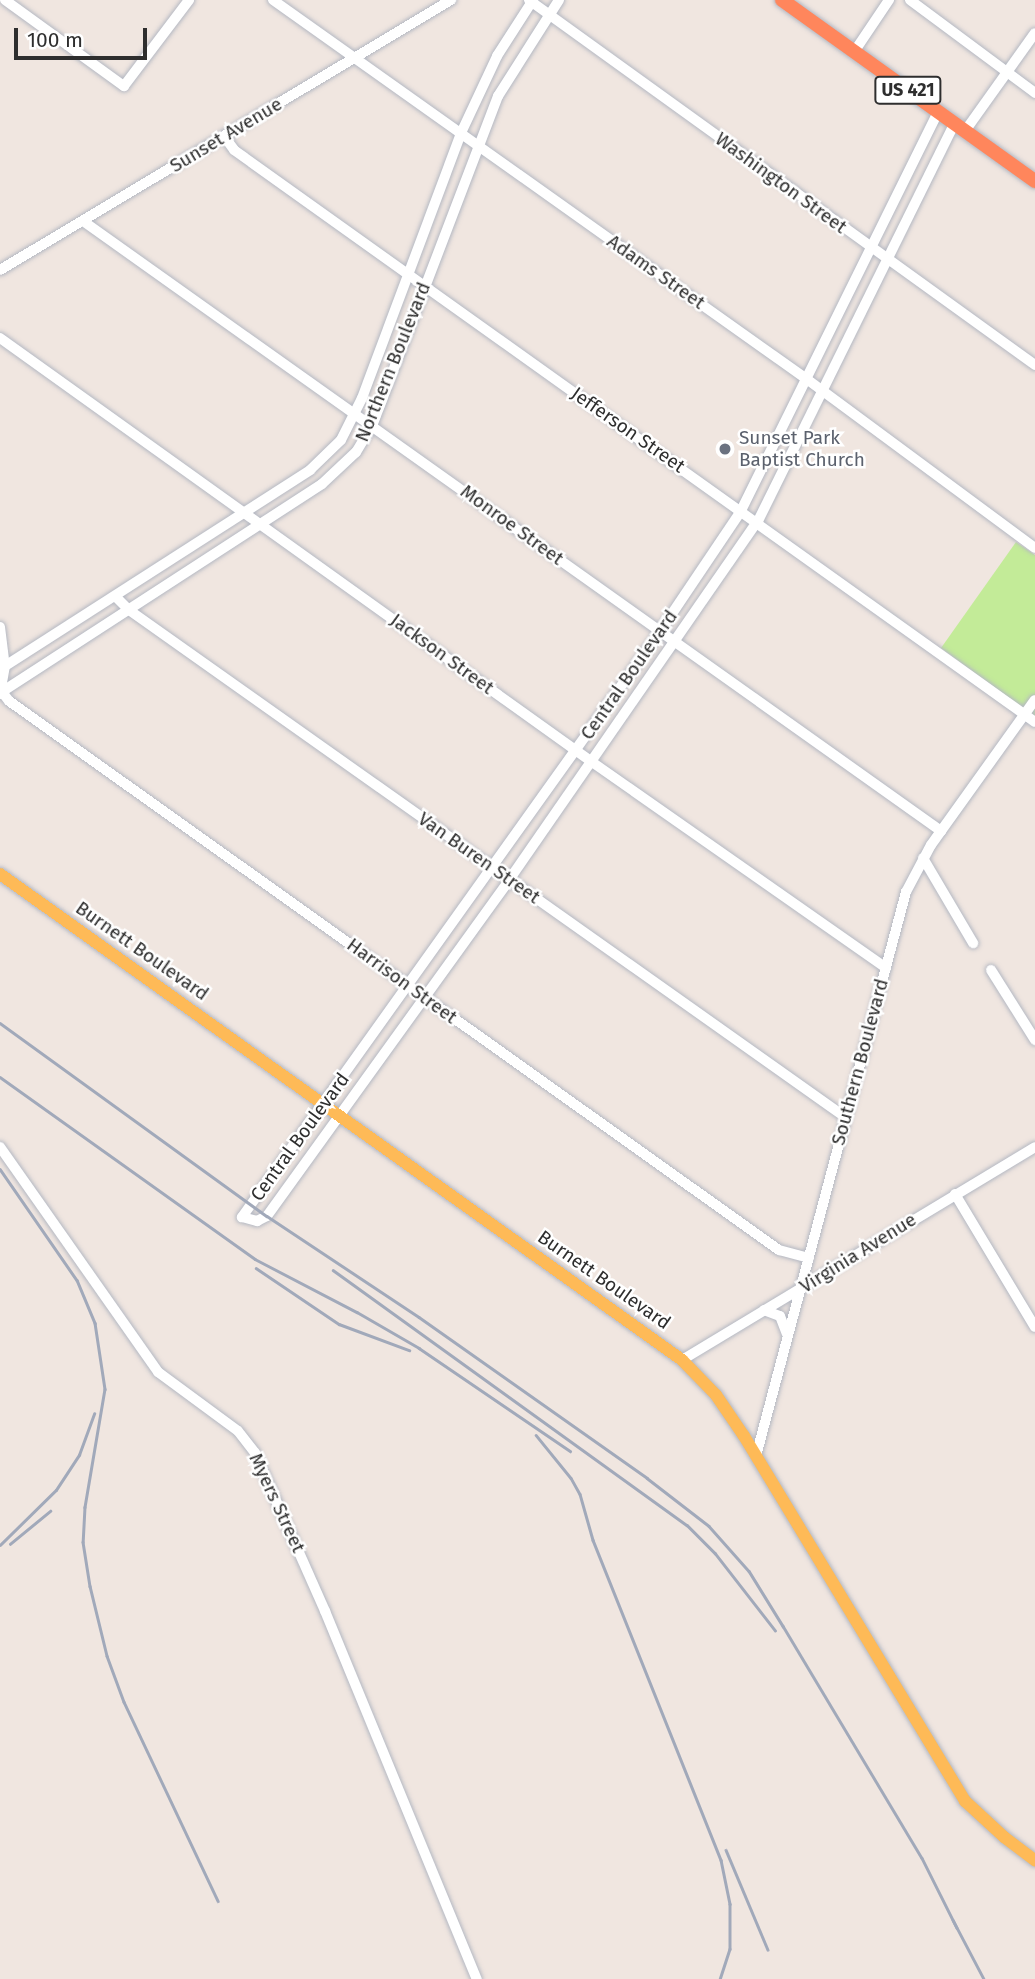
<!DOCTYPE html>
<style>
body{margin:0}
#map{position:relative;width:1035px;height:1979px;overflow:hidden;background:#f0e6e0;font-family:"Fira Sans",sans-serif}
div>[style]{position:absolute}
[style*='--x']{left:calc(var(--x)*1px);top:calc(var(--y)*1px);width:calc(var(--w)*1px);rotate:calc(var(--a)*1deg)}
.green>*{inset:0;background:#c3eb98}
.roads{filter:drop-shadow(0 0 2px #b4b8c2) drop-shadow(0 0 2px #b4b8c2)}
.minor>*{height:10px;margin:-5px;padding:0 5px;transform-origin:5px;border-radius:5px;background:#fff}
.major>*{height:12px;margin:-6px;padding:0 6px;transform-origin:6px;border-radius:6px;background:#feba57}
.highway>*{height:14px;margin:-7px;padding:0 7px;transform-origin:7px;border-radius:7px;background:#ff865c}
.rail>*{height:2.5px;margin:-1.25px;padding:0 1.25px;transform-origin:1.25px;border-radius:1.25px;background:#a1a9ba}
.dots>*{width:19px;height:19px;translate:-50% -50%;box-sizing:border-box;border:4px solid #fff;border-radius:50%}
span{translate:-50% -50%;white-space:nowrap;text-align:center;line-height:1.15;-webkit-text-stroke:5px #fff;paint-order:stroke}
.shield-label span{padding:2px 5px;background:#fff;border:2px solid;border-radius:5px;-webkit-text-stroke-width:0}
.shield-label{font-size:18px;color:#2e2e2e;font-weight:700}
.street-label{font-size:19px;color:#2e2e2e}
.worship-label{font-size:19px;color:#5b616d}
.left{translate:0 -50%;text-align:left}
.scale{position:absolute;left:14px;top:28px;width:133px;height:32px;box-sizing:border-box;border:4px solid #2e2e2e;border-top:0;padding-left:9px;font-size:21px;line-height:24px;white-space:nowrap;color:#2e2e2e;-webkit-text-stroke:5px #fff;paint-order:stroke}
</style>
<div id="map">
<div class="green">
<div style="clip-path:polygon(1016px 542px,1035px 555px,1035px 717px,941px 648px)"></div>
</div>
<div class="roads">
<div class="minor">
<div style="--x:5;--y:0;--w:147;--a:35.9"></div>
<div style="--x:124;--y:86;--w:108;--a:-52.9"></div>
<div style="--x:273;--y:0;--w:656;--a:35.39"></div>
<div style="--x:808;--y:380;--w:282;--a:36.5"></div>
<div style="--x:529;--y:0;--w:624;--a:35.8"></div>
<div style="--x:559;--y:0;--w:114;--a:122.4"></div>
<div style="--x:498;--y:96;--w:351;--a:110.9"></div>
<div style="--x:373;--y:424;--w:33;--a:121"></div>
<div style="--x:356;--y:452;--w:47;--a:136.7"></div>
<div style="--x:322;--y:484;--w:382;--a:147"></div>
<div style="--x:2;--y:692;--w:11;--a:52"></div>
<div style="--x:9;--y:701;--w:946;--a:35.49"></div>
<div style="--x:779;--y:1250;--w:31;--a:15"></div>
<div style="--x:910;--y:0;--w:156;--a:36.6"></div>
<div style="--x:854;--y:52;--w:63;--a:-56.1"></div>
<div style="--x:938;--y:112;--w:445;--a:116.3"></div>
<div style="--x:741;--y:511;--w:147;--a:123.9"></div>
<div style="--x:659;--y:633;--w:718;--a:125.53"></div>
<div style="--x:242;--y:1217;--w:16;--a:15"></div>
<div style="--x:257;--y:1221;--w:11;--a:-27"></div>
<div style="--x:267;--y:1216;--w:414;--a:-54.2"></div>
<div style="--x:509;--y:880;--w:437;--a:-55.3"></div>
<div style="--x:758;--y:521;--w:444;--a:-63.7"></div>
<div style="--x:965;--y:131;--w:120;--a:-54.5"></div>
<div style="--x:224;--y:136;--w:17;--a:54"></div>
<div style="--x:234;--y:150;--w:984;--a:35.53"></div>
<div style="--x:83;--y:221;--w:1053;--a:35.41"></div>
<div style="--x:0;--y:270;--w:526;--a:-30.91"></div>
<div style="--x:0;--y:338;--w:728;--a:35.61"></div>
<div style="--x:592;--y:762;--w:359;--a:35"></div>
<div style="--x:116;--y:597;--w:18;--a:45"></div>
<div style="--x:129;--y:610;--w:877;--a:35.3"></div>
<div style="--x:0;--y:627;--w:39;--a:83"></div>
<div style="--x:0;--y:694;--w:28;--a:-80"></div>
<div style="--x:5;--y:666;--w:363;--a:-32.7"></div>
<div style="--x:310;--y:470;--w:43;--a:-44.1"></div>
<div style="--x:341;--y:440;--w:47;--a:-63.4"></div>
<div style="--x:362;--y:398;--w:283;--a:-69.5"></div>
<div style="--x:461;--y:133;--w:85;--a:-64.9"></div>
<div style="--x:497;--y:56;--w:67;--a:-57.3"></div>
<div style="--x:923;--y:858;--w:99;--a:59.5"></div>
<div style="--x:991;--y:970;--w:83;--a:57.8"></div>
<div style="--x:0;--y:1147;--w:275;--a:54.9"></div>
<div style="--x:158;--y:1372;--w:99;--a:36.4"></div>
<div style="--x:238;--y:1431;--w:28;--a:52"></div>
<div style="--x:255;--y:1453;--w:173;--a:66.1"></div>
<div style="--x:325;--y:1611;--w:398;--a:67.6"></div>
<div style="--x:955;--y:1194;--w:155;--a:59"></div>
<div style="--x:764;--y:1310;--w:17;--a:21"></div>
<div style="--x:780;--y:1316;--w:19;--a:69"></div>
<div style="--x:682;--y:1360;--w:412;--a:-31.1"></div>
<div style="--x:756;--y:1456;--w:584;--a:-75.11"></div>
<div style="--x:906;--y:892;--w:53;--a:-62"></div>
<div style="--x:931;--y:845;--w:178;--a:-54.4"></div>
</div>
<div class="major">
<div style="--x:0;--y:874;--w:837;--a:35.47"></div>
<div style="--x:682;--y:1360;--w:49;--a:45.8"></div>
<div style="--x:716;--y:1395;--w:50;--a:55.7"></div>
<div style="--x:744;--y:1436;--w:427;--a:58.8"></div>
<div style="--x:965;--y:1801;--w:53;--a:42.7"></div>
<div style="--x:1004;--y:1837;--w:39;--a:37"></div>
</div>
<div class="highway">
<div style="--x:782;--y:0;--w:311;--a:35.6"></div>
</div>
</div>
<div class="rail">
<div style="--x:0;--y:1023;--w:329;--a:35.9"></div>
<div style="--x:267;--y:1216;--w:182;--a:33.6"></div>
<div style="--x:419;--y:1317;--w:279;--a:35.2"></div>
<div style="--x:647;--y:1478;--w:78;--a:37.7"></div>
<div style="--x:709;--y:1526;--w:60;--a:48.4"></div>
<div style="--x:749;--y:1571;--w:65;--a:58.3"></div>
<div style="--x:783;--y:1626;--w:270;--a:59.1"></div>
<div style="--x:922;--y:1858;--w:78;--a:63.4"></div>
<div style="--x:0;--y:1077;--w:313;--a:35.5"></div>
<div style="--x:255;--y:1259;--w:115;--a:27.5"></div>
<div style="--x:357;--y:1312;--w:72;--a:30.1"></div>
<div style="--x:419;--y:1348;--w:183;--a:34.3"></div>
<div style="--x:0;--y:1169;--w:135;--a:55.3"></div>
<div style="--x:77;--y:1280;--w:47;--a:67.3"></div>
<div style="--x:95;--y:1323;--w:67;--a:81.4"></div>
<div style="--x:105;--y:1389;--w:120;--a:99.6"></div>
<div style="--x:85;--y:1507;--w:35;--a:93"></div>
<div style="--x:83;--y:1542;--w:45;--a:81"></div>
<div style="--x:90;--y:1586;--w:72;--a:76.3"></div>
<div style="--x:107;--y:1656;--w:49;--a:69.7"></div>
<div style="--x:124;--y:1702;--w:220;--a:64.7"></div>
<div style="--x:256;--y:1268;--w:100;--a:34"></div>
<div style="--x:339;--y:1324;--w:75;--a:20.4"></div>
<div style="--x:333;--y:1270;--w:436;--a:35.8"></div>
<div style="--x:687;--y:1525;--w:40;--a:45"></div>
<div style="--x:715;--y:1553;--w:98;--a:52.1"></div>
<div style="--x:536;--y:1435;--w:55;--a:50.9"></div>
<div style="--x:571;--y:1478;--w:18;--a:61"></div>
<div style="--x:580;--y:1494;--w:48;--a:74.2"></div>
<div style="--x:593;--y:1540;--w:345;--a:68.2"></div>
<div style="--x:721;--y:1860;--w:45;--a:78.4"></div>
<div style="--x:730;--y:1904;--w:45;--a:90"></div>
<div style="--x:730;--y:1949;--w:32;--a:108"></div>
<div style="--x:10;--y:1544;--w:52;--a:-39.5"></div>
<div style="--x:0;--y:1545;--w:78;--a:-44.5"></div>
<div style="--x:56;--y:1490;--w:42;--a:-56.7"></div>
<div style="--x:79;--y:1455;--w:44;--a:-69.9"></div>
<div style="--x:726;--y:1850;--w:108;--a:67.2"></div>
<div style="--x:953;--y:1920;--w:67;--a:62.3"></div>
</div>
<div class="dots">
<div style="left:725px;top:449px;background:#6b7280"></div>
</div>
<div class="shield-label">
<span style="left:908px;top:90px">US 421</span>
</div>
<div class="street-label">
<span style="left:226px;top:135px;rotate:-31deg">Sunset Avenue</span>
<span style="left:781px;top:183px;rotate:36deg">Washington Street</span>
<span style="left:656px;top:272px;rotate:35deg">Adams Street</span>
<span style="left:393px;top:362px;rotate:-68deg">Northern Boulevard</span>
<span style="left:628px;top:430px;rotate:35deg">Jefferson Street</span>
<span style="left:512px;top:525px;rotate:36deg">Monroe Street</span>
<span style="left:442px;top:654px;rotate:36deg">Jackson Street</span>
<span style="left:629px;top:675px;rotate:-55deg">Central Boulevard</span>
<span style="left:479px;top:858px;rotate:35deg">Van Buren Street</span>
<span style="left:142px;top:951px;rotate:35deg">Burnett Boulevard</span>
<span style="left:402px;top:981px;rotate:36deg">Harrison Street</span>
<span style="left:860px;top:1062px;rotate:-75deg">Southern Boulevard</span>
<span style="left:300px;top:1137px;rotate:-54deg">Central Boulevard</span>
<span style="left:858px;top:1253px;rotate:-32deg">Virginia Avenue</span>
<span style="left:604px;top:1280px;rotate:35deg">Burnett Boulevard</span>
<span style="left:277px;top:1503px;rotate:65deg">Myers Street</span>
</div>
<div class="worship-label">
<span class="left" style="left:739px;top:449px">Sunset Park<br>Baptist Church</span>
</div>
<div class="scale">100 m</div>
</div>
